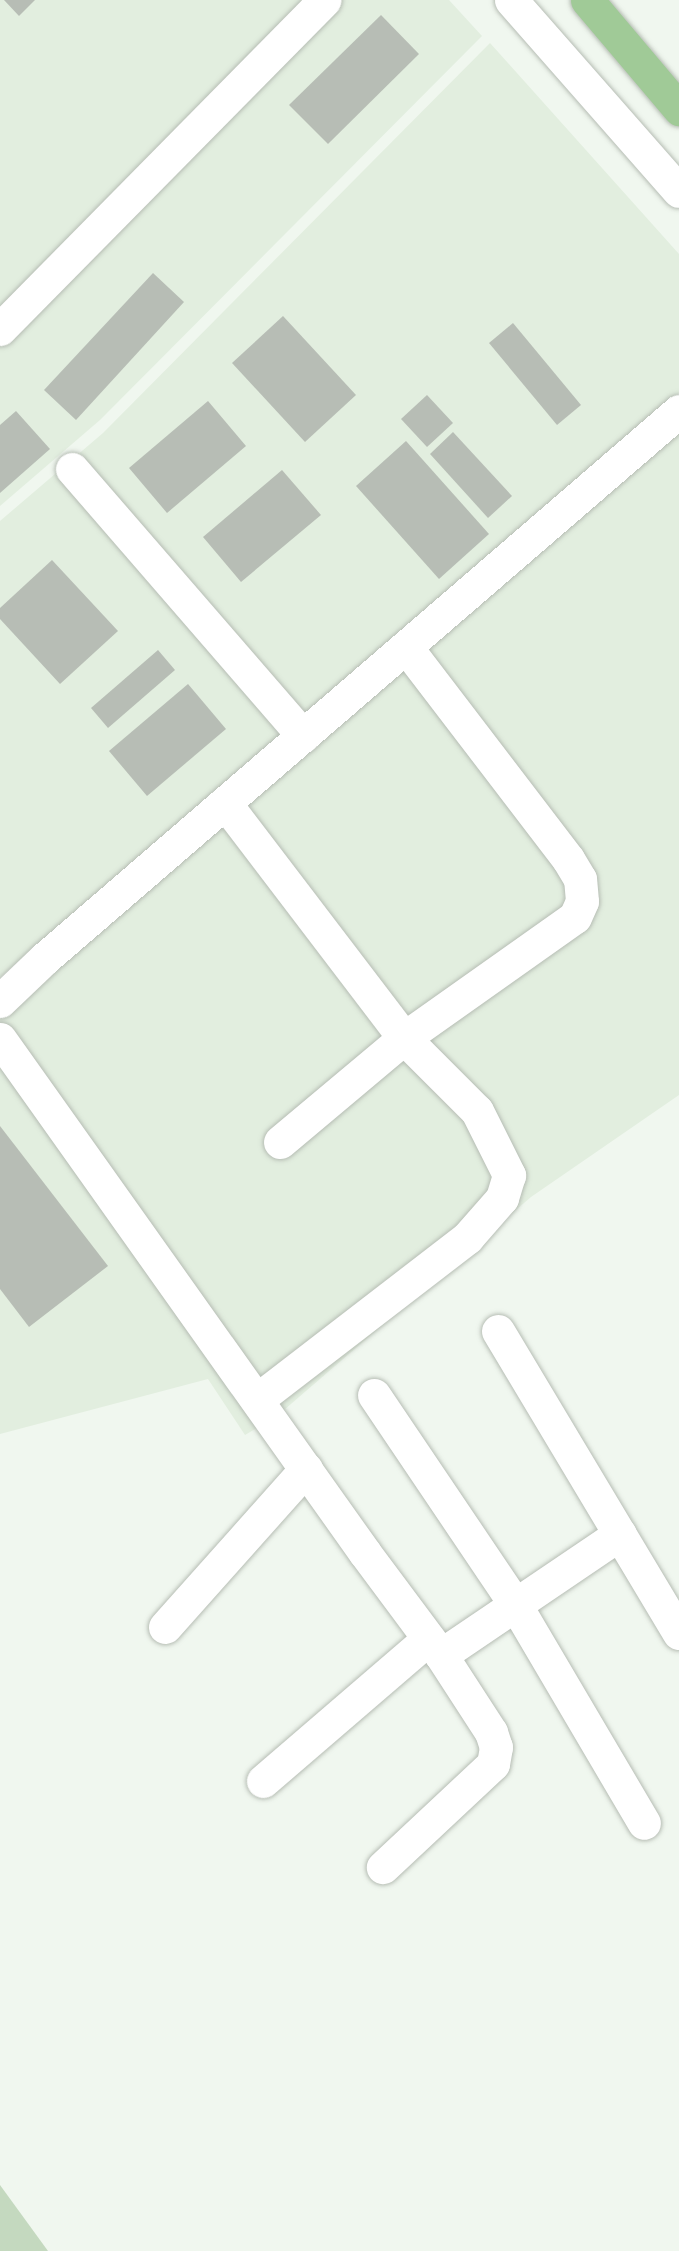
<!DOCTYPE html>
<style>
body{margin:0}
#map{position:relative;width:679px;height:2251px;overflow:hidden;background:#f0f7ef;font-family:Montserrat,sans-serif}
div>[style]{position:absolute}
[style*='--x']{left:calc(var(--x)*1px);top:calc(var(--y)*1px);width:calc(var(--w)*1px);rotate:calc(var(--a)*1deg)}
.built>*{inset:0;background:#e2eedf}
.green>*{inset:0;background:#c4d9bf}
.building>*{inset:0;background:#b7bdb5}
.roads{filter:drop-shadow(0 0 2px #b6bdb4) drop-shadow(0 0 2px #b6bdb4)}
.minor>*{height:33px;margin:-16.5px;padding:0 16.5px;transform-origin:16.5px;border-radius:16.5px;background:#fff}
.major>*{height:33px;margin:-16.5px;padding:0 16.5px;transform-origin:16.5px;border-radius:16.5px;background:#a0ca97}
span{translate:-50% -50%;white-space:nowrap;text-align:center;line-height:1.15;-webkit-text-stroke:4.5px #fff;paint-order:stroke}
</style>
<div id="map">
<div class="built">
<div style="clip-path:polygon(0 0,449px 0,482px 36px,100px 420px,0 506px)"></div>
<div style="clip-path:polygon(490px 43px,679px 254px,679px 393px,0 977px,0 521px,103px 433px)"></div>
<div style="clip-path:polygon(679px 430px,679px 1095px,531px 1197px,277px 1416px,245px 1435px,208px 1379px,0 1434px,0 1008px)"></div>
</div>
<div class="green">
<div style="clip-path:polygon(0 2185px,48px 2251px,0 2251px)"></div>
</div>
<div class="building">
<div style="clip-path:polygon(4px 0,35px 0,19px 16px)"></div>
<div style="clip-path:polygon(381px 15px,419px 54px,328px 144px,289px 105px)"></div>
<div style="clip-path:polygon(153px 273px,184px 302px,76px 420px,44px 390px)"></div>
<div style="clip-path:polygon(283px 316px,356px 395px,305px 442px,232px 363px)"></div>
<div style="clip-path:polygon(513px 323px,581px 405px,557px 425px,489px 343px)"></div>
<div style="clip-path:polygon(427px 395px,453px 423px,427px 447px,401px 419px)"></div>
<div style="clip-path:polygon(208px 401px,246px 446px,167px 513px,129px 468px)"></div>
<div style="clip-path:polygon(16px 411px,50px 449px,0 493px,0 425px)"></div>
<div style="clip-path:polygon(453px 432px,512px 496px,488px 518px,430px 454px)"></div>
<div style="clip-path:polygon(406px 441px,489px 534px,439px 579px,356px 486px)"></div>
<div style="clip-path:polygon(282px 470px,321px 515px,241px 582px,203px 537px)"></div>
<div style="clip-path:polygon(52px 560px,118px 631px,60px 684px,0 619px,0 608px)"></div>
<div style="clip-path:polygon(158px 650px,175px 670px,108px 728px,91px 708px)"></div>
<div style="clip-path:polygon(188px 684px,226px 729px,147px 796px,109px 751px)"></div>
<div style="clip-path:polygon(0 1126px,108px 1266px,29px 1327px,0 1289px)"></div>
</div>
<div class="roads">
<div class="minor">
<div style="--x:511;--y:0;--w:254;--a:48.7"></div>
<div style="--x:0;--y:329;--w:462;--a:-45.4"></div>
<div style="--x:72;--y:469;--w:353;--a:49.1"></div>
<div style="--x:225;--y:803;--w:295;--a:52.7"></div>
<div style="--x:404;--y:1038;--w:103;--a:45"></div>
<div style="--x:477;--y:1111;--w:72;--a:63.4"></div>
<div style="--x:509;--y:1175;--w:24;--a:107"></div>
<div style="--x:502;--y:1198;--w:53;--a:131.2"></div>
<div style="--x:467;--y:1238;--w:265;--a:142.4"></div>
<div style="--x:0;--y:1001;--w:62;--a:-43.7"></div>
<div style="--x:45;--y:958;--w:837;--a:-40.79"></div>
<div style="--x:0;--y:1039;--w:630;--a:54.62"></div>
<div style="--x:365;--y:1553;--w:127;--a:53.3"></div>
<div style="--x:441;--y:1655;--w:92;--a:57"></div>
<div style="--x:491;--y:1732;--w:16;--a:72"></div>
<div style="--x:496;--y:1747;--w:17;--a:100"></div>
<div style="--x:493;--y:1764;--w:151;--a:136.9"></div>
<div style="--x:280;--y:1142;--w:162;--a:-40"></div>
<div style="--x:404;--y:1038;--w:209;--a:-35.3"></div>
<div style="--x:575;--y:917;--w:17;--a:-66"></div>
<div style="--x:582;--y:901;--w:22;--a:-95"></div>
<div style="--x:580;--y:879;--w:23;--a:-121"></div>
<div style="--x:568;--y:859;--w:267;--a:-127.4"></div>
<div style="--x:498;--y:1331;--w:352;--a:59.1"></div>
<div style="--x:374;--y:1395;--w:252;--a:56"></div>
<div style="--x:515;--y:1604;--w:254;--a:59.5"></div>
<div style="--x:165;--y:1627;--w:212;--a:-48.3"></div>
<div style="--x:441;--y:1655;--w:216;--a:-34.1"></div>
<div style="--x:263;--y:1781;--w:218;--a:-40.7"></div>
</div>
<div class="major">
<div style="--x:587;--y:0;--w:143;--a:49.8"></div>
</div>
</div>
</div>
